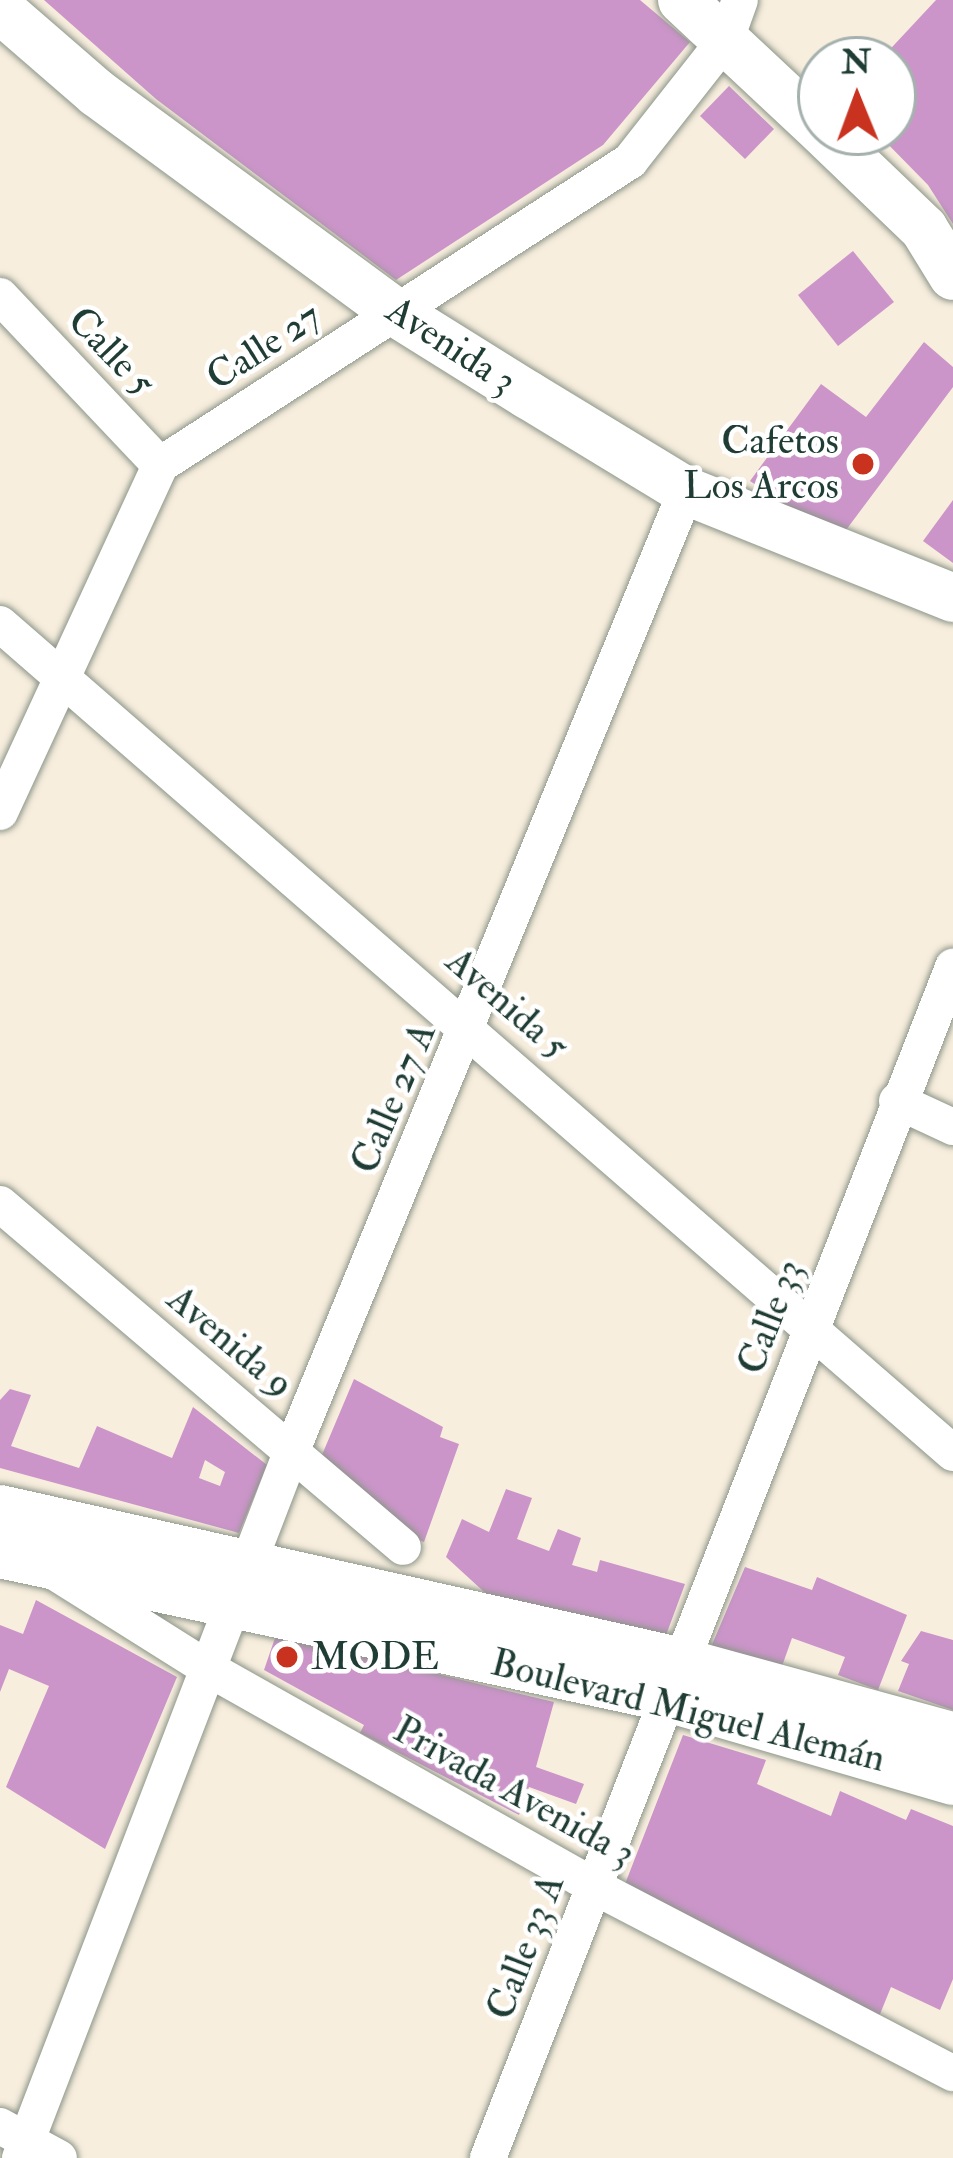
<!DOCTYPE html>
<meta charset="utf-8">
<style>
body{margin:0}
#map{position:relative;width:953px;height:2158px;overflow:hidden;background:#f8eede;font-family:"IM FELL Double Pica",serif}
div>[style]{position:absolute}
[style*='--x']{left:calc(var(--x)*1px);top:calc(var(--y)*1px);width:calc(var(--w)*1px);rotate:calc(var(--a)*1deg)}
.building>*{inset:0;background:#cb95c9}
.roads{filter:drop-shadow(0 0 3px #8c9689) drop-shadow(0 0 3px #8c9689)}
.minor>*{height:36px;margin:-18px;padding:0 18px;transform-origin:18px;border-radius:18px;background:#fff}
.major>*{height:48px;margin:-24px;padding:0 24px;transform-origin:24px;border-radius:24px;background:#fff}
.dots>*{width:33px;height:33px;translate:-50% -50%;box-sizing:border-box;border:6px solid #fff;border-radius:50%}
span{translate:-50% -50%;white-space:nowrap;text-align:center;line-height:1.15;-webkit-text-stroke:9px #fff;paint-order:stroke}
.street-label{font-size:39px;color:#1f3d34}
.poi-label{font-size:39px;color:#1f3d34}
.right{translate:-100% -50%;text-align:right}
.left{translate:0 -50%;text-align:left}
.north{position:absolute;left:797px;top:36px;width:120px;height:120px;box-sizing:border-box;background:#fff;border:3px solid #a5b1ae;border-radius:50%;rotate:359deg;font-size:33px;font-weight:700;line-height:48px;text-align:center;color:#1f3d34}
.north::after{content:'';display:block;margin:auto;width:42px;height:54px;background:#c8321e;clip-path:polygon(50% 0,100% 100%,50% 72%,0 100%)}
</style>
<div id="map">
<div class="building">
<div style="clip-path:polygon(44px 0,640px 0,690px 42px,603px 145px,396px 280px,156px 99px)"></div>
<div style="clip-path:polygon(936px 0,953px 0,953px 224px,928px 185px,876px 132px,893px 132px,893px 60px,880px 60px)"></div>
<div style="clip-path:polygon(729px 86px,774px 129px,745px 159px,700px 116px)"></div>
<div style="clip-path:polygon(853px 251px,894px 302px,838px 346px,798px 295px)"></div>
<div style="clip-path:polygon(924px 342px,953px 367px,953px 387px,846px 530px,794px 511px,750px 481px,821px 384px,866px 417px)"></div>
<div style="clip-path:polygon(953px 500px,953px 563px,923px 541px)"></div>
<div style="clip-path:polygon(354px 1379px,443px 1427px,440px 1437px,459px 1444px,424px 1542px,403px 1534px,319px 1462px)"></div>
<div style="clip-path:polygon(evenodd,10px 1389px,31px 1395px,11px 1446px,79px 1468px,97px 1426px,172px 1458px,193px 1407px,267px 1465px,239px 1533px,0 1468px,0 1400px,10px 1389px,205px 1460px,225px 1472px,220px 1486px,199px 1478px,205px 1460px)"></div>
<div style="clip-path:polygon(506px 1489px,532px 1498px,517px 1539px,549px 1551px,558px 1529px,581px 1538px,572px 1565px,597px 1572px,600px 1560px,685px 1584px,662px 1646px,494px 1601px,446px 1557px,462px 1519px,489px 1532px)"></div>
<div style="clip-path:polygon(745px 1567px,812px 1590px,817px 1577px,907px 1615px,878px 1690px,838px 1675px,845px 1657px,792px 1638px,781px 1669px,711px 1647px)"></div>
<div style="clip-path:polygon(36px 1600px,177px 1677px,105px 1849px,6px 1787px,49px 1686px,9px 1669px,0 1692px,0 1625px,23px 1634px)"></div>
<div style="clip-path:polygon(921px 1631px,953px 1640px,953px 1710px,898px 1691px,909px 1664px,901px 1661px)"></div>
<div style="clip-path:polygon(276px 1635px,554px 1702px,536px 1767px,584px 1784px,576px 1804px,529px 1787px,519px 1815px,360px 1733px,364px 1725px,264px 1670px)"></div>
<div style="clip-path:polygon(683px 1735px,766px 1760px,757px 1784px,831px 1816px,840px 1791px,906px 1820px,911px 1809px,953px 1826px,953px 1979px,940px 2010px,891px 1987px,878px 2019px,625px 1884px)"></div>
</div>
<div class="roads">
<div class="minor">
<div style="--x:0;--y:296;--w:233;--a:46.6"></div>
<div style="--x:0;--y:624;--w:1263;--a:41.02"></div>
<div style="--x:0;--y:812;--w:382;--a:-65.2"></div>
<div style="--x:160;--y:465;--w:560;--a:-32.9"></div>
<div style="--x:630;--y:161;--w:155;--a:-51.8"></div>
<div style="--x:726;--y:39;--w:41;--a:-70.3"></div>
<div style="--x:897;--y:1101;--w:62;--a:24.9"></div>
<div style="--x:0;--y:1204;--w:529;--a:40.4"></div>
<div style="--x:58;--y:1574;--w:176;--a:32.2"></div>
<div style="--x:207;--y:1668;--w:446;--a:29.4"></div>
<div style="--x:595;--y:1887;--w:403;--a:27.5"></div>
<div style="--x:0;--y:2126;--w:67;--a:28.5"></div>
<div style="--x:20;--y:2158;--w:758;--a:-68.98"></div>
<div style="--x:292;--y:1450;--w:1037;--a:-67.66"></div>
<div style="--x:488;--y:2158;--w:1279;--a:-68.67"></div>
</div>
<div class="major">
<div style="--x:682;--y:0;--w:190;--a:43.1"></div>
<div style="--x:0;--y:9;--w:128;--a:40.9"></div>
<div style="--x:97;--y:93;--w:370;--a:36.3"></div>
<div style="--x:395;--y:312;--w:157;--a:32"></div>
<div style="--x:528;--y:395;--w:185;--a:31.3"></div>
<div style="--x:686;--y:491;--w:288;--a:21.8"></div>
<div style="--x:823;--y:132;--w:140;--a:43.8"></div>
<div style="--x:924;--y:229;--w:55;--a:58.3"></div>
<div style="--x:0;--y:1509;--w:695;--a:12.64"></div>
<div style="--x:678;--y:1661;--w:285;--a:15.3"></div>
<div style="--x:0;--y:1554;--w:679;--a:12.15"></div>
<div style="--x:664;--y:1697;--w:301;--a:16.2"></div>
</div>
</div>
<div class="dots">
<div style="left:863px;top:464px;background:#c8321e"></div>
<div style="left:287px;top:1657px;background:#c8321e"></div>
</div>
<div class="street-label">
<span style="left:451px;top:346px;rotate:33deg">Avenida 3</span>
<span style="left:264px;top:347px;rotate:-33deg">Calle 27</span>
<span style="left:111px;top:352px;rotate:46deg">Calle 5</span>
<span style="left:507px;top:1004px;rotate:41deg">Avenida 5</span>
<span style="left:394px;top:1098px;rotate:-67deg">Calle 27 A</span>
<span style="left:771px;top:1317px;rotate:-69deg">Calle 33</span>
<span style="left:230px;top:1342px;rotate:40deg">Avenida 9</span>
<span style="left:688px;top:1711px;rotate:14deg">Boulevard Miguel Alemán</span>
<span style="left:514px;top:1792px;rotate:29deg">Privada Avenida 3</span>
<span style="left:526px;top:1947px;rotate:-69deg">Calle 33 A</span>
</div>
<div class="poi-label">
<span class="right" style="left:839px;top:464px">Cafetos<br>Los Arcos</span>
<span class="left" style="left:311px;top:1657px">MODE</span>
</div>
<div class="north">N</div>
</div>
